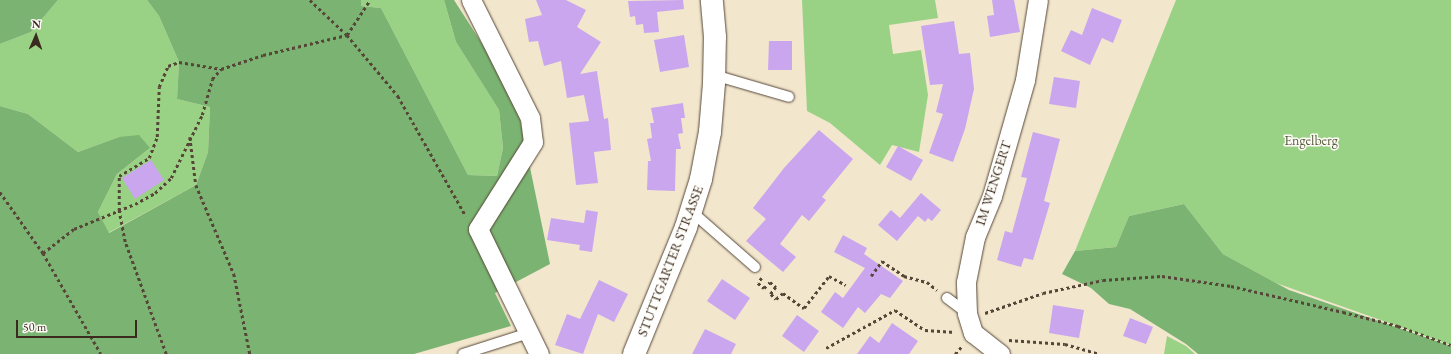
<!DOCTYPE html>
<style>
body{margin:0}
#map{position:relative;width:1451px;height:354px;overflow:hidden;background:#f2e6cd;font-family:"EB Garamond",serif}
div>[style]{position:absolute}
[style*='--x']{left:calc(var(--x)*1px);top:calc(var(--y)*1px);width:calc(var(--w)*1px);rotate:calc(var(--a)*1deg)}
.green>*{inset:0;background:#9ad285}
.forest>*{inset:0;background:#7bb472}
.building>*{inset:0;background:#caa6ef}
.path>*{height:2.5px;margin-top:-1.25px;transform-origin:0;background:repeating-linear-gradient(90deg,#564638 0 3px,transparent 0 6px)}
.roads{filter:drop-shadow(0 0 1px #564638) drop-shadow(0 0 1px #564638)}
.lane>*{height:10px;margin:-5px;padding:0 5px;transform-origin:5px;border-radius:5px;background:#fff}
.street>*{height:19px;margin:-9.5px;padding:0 9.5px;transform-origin:9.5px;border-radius:9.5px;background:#fff}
.secondary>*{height:22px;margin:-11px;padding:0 11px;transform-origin:11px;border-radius:11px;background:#fff}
span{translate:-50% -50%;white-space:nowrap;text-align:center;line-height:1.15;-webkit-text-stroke:3px #fdfcf7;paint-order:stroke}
.park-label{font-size:14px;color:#585c3d}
.street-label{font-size:14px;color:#3b2a1e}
.north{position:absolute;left:16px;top:16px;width:40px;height:40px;-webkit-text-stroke:3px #fdfcf7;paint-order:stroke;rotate:2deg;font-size:11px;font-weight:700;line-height:16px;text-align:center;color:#3b2a1e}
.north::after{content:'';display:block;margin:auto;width:14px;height:18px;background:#3b2a1e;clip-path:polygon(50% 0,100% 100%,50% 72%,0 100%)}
.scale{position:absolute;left:16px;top:320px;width:121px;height:18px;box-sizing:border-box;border:2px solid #3b2a1e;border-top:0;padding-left:5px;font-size:12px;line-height:14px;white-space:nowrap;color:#3b2a1e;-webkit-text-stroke:3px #fdfcf7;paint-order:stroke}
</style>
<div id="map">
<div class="green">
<div style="clip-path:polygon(58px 0,147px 0,159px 16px,179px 62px,177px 99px,210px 107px,208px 152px,196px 185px,108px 233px,98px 212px,117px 174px,150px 148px,119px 137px,78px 152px,28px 114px,0 106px,0 44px,31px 32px)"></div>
<div style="clip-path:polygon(361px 0,444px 0,456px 42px,499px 110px,503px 148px,497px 176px,468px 175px,381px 8px,361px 6px)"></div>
<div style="clip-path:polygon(802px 0,935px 0,938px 18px,889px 25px,893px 54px,921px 50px,928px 95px,919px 152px,892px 145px,880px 165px,830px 123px,807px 111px)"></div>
<div style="clip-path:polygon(1176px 0,1451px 0,1451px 345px,1276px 283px,1223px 254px,1184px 204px,1129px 216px,1116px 247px,1075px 251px)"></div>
<div style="clip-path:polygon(1167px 336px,1186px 346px,1195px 354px,1164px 354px)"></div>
</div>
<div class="forest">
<div style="clip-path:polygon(0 0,58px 0,31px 32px,0 44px)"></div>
<div style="clip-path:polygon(147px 0,361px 0,361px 6px,381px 8px,468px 175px,497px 176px,503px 148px,499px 110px,456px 42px,444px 0,454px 0,515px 95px,550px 264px,495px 293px,511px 326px,414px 354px,0 354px,0 106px,28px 114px,78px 152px,119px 137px,139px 135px,150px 148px,117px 174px,98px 212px,109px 233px,196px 185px,208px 152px,210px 107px,177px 99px,179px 62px,159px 16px)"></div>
<div style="clip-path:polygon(1184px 204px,1223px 254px,1289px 290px,1451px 346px,1451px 354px,1198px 354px,1186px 344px,1130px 309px,1109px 304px,1091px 288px,1062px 274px,1075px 251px,1116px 247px,1129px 216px)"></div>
</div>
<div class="building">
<div style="clip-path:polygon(536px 0,566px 0,586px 10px,577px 27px,601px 42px,580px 74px,597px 71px,604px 119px,608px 118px,611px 150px,594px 152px,598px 183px,576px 185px,569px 123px,589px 121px,584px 95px,567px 98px,561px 61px,544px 66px,538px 41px,529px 42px,525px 19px,542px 15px)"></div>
<div style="clip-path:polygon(683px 0,684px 9px,657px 12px,659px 32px,644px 33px,643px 24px,636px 25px,635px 16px,630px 17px,628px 1px)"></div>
<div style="clip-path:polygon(992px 0,1014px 0,1020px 32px,990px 37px,987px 16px,994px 15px)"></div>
<div style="clip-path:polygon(1092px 8px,1122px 20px,1113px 43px,1102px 38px,1090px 65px,1061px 51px,1071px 30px,1082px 35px)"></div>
<div style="clip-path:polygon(954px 21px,959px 54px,970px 53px,974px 89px,965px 129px,953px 162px,929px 153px,943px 114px,936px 112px,943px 84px,930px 85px,921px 26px)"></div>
<div style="clip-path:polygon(684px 35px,689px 67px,660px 72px,654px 40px)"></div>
<div style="clip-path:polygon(769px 41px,792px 41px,792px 70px,768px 70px)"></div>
<div style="clip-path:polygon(1054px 77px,1080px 81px,1076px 108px,1049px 104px)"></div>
<div style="clip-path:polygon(683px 103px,685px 118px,681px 118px,683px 133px,678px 134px,681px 149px,676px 149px,675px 191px,647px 190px,648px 161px,651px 161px,647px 139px,652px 138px,650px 123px,654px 123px,651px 108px)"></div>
<div style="clip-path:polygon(819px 130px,853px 159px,822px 197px,826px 200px,809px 221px,802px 215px,780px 244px,796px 257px,783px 272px,746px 241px,766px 219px,753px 208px,784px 168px)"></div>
<div style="clip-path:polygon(1033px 132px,1060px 139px,1044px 201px,1050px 203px,1033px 260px,1024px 258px,1021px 267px,997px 260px,1005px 231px,1012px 233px,1027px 178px,1021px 177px)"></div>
<div style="clip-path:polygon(898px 146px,923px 160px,911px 181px,886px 167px)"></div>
<div style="clip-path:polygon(151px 160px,164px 180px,135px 199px,122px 178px)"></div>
<div style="clip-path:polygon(921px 193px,941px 210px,932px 221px,928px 218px,925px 222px,918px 216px,897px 241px,878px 225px,891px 210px,900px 218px)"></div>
<div style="clip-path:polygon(586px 210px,598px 212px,592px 252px,579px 250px,580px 245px,547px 240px,551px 218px,584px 223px)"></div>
<div style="clip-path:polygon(843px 235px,867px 248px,864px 254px,903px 281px,890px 298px,881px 294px,865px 313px,858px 307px,843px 328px,821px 312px,835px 292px,843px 298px,865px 268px,834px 252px)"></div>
<div style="clip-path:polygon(722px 279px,750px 298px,735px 320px,707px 301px)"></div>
<div style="clip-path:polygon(599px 280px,628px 294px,614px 322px,598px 314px,583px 354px,555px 345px,567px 314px,580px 319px)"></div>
<div style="clip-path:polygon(1053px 305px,1084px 310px,1079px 338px,1049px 333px)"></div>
<div style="clip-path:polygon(797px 315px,819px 331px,804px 352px,782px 336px)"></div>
<div style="clip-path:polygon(1130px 318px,1153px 327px,1146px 344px,1123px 336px)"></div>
<div style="clip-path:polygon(892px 323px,918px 341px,909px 354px,857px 354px,870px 336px,879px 343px)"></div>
<div style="clip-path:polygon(705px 329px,736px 344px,731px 354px,692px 354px)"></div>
</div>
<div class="path">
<div style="--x:310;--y:0;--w:51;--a:43.4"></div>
<div style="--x:347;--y:35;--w:80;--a:50.1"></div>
<div style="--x:398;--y:96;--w:138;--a:60.5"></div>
<div style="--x:190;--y:137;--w:48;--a:82.9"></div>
<div style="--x:196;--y:185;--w:97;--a:66.9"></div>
<div style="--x:234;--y:274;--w:82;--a:78.7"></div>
<div style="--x:0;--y:192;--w:75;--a:54.8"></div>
<div style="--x:43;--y:253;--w:116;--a:60.1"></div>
<div style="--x:43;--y:253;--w:39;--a:-38"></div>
<div style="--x:74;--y:229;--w:66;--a:-22.3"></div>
<div style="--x:135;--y:204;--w:23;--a:-29"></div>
<div style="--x:155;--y:193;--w:22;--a:-43"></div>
<div style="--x:171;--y:178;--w:70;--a:-63.8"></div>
<div style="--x:202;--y:115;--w:37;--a:-74"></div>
<div style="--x:212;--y:79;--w:13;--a:-48"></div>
<div style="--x:871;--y:276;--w:19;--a:-54"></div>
<div style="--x:882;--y:261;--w:27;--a:34"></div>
<div style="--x:904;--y:276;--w:24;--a:15"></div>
<div style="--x:927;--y:282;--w:13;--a:39"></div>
<div style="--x:762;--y:278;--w:6;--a:129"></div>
<div style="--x:758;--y:283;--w:8;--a:40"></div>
<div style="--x:764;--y:288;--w:8;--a:-45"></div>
<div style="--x:770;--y:282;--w:8;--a:40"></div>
<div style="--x:776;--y:287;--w:9;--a:126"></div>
<div style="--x:771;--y:294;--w:7;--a:45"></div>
<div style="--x:776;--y:299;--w:9;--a:-41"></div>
<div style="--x:783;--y:293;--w:26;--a:36"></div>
<div style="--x:804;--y:308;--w:41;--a:-52"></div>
<div style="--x:829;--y:276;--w:19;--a:28"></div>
<div style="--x:985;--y:313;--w:61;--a:-19"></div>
<div style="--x:1043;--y:293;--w:61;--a:-12.2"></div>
<div style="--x:1103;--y:280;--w:59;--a:-3.9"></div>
<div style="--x:1162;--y:276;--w:70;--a:8.2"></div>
<div style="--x:1231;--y:286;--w:115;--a:13.1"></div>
<div style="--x:1343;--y:312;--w:57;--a:14.3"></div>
<div style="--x:1398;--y:326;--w:56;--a:19.7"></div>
<div style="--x:1009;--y:340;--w:56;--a:4.1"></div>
<div style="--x:1065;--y:344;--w:35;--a:16"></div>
<div style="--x:826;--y:348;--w:79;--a:-28.8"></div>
<div style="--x:895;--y:310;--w:36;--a:34"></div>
<div style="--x:925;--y:330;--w:30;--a:4"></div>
<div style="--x:166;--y:354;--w:119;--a:-110.1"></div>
<div style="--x:125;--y:242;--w:32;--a:-101"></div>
<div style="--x:119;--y:211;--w:35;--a:-90"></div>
<div style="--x:119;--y:176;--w:35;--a:-31"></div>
<div style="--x:149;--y:158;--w:22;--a:-69"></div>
<div style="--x:157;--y:137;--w:50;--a:-87.7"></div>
<div style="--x:159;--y:87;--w:23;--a:-67"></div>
<div style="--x:168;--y:66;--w:12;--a:-20"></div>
<div style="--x:179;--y:62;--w:43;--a:9.5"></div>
<div style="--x:221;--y:69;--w:44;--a:-18.4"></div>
<div style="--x:263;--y:55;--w:86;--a:-13.4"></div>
<div style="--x:347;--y:35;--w:42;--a:-56.7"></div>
<div style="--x:955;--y:354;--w:11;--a:-49"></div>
</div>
<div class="roads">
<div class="lane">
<div style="--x:714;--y:75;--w:78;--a:16.3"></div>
<div style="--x:691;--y:211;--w:85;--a:41.2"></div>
<div style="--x:947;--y:298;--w:25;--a:37"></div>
<div style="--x:463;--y:354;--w:69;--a:-17.7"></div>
</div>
<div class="street">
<div style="--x:471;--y:0;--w:132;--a:63.4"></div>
<div style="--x:530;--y:118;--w:24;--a:83"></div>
<div style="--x:533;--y:142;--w:103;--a:122.3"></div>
<div style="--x:478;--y:229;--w:139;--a:64"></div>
<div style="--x:1000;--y:354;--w:34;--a:-142"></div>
<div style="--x:973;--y:333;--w:21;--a:-107"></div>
<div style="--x:967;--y:313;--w:31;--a:-92"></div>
<div style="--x:966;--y:282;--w:46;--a:-78.7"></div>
<div style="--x:975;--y:237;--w:44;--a:-67.5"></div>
<div style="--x:992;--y:196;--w:121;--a:-74.1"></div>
<div style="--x:1025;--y:80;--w:81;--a:-80.8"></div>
</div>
<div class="secondary">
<div style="--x:634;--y:354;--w:137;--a:-67.7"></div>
<div style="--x:686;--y:227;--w:50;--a:-72.6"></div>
<div style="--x:701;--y:179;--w:48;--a:-79.2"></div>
<div style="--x:710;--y:132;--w:49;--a:-85.3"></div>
<div style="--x:714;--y:83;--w:46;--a:-88.8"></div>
<div style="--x:715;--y:37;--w:37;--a:-95"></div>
</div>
</div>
<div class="park-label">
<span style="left:1311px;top:140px">Engelberg</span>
</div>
<div class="street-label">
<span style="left:993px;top:183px;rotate:-72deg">IM WENGERT</span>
<span style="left:670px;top:261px;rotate:-69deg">STUTTGARTER STRASSE</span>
</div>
<div class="north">N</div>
<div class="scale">50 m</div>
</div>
